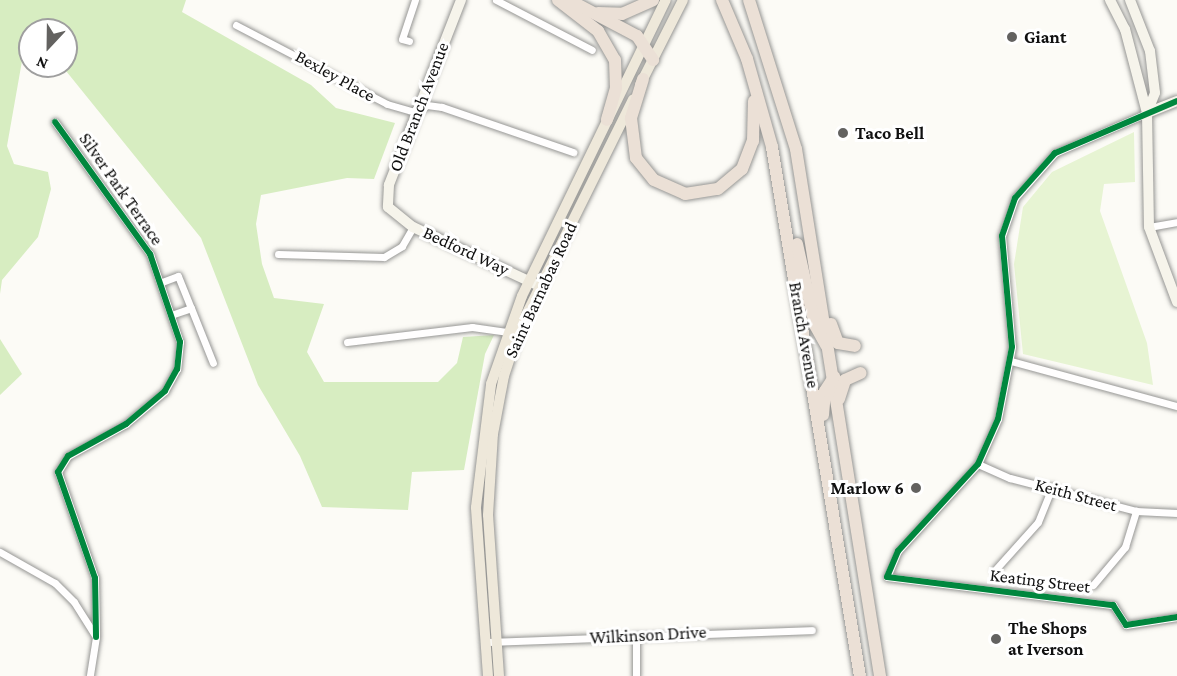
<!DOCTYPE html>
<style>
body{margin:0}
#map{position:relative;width:1177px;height:676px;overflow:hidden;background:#fcfbf6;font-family:"Crimson Pro",serif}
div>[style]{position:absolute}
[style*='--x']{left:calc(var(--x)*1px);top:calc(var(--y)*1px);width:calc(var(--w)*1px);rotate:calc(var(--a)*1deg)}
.green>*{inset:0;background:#e7f4d3}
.forest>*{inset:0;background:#d7edc1}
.roads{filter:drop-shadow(0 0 2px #969694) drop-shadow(0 0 2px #969694)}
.street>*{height:7px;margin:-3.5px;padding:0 3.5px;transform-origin:3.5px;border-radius:3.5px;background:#fffefe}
.secondary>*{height:10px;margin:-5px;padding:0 5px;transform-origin:5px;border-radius:5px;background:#f6f4eb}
.primary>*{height:10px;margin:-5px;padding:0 5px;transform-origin:5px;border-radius:5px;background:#eee8da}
.highway>*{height:12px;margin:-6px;padding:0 6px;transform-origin:6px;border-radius:6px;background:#ebe0d6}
.cycleway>*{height:6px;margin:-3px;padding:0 3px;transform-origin:3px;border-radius:3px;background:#00873e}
.dots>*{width:16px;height:16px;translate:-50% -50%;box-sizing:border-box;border:3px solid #fff;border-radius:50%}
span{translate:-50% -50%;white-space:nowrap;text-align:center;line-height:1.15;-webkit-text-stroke:6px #fff;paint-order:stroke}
.poi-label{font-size:18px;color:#101010;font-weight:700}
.left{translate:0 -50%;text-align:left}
.right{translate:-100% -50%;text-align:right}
.street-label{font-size:18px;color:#101010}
.north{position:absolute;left:18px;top:18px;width:60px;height:60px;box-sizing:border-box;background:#fff;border:2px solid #9f9f9f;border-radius:50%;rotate:202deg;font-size:16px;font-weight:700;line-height:24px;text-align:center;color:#101010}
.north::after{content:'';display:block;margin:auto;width:21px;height:27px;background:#636260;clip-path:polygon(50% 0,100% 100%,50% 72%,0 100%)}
</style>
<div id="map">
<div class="green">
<div style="clip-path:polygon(1134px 132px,1135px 182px,1104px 184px,1100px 211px,1147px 343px,1153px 385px,1023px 354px,1014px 264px,1023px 207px,1052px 172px)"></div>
</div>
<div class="forest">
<div style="clip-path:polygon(0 0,186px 0,182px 12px,311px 85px,336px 108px,395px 123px,374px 179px,347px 178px,261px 195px,256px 224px,262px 264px,274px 298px,324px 304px,307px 352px,324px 382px,438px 382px,457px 363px,463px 337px,494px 335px,485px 354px,464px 470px,412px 472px,408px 510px,322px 507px,300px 456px,258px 385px,201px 238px,62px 66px,66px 30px,30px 30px,30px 56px,22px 61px,7px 146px,14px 164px,48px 172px,51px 189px,38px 237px,2px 280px,0 294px)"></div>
<div style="clip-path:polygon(0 339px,22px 374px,0 395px)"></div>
</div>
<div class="roads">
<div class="street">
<div style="--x:496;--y:0;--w:108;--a:27.5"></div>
<div style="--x:236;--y:25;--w:170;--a:27.6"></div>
<div style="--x:387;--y:104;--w:29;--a:16"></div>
<div style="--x:415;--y:112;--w:14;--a:-30"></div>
<div style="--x:427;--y:105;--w:15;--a:8"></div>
<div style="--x:442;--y:107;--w:139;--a:19"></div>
<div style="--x:409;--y:41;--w:7;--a:-164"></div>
<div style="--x:402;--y:39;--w:41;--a:-71.6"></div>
<div style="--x:1147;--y:113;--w:100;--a:156.5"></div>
<div style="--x:1055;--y:153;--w:60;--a:131.6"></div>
<div style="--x:1015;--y:198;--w:40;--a:108.9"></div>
<div style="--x:1002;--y:236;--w:111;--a:84.9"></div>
<div style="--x:1012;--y:347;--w:73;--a:101"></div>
<div style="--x:998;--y:419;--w:49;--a:114"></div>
<div style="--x:978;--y:464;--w:118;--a:132.6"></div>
<div style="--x:898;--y:551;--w:28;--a:113"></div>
<div style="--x:887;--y:577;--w:228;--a:7.1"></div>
<div style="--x:1113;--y:605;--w:24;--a:57"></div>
<div style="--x:1126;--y:625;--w:52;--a:-8.9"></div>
<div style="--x:55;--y:122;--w:163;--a:54.3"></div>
<div style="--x:150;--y:254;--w:93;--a:71.2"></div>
<div style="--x:180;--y:342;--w:27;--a:96"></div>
<div style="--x:177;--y:369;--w:25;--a:119"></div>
<div style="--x:165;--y:391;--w:51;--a:139.8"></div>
<div style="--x:126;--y:424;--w:66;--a:151.1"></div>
<div style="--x:68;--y:456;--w:19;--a:122"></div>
<div style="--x:58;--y:472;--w:112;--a:70.8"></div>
<div style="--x:95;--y:578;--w:59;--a:89"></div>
<div style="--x:1149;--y:227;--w:28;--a:-10"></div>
<div style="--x:278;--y:254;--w:106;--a:1.6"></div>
<div style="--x:384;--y:257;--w:21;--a:-31"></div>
<div style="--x:402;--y:246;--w:22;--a:-60"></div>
<div style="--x:162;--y:282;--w:17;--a:-21"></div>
<div style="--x:178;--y:276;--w:35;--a:68"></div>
<div style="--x:174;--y:314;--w:18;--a:-19"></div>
<div style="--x:191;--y:308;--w:59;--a:68.2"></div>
<div style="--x:347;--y:342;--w:126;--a:-6.8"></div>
<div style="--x:472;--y:327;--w:35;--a:8"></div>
<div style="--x:1011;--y:361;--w:172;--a:15.2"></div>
<div style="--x:978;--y:464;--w:35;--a:24"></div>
<div style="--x:1010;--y:478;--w:130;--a:14.7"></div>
<div style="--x:1136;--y:511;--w:41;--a:2.8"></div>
<div style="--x:0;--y:552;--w:63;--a:29.4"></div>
<div style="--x:55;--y:583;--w:27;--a:45"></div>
<div style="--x:74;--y:602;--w:41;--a:57.8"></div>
<div style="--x:96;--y:637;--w:39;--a:99"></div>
<div style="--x:995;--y:570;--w:64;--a:-48.1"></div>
<div style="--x:1038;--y:522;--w:38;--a:-68"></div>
<div style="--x:1093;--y:585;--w:50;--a:-49.9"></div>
<div style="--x:1125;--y:547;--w:38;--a:-73"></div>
<div style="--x:636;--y:636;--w:40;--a:90"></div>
<div style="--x:485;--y:642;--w:327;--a:-2.1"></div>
</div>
<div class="secondary">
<div style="--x:461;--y:0;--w:199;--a:111.3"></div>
<div style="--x:389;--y:185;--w:22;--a:93"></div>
<div style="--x:388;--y:207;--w:32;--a:39"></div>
<div style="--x:413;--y:227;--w:135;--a:25"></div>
<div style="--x:1110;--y:0;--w:33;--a:63"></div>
<div style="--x:1125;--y:29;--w:87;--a:75.3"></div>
<div style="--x:1147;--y:113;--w:114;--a:89"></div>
<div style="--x:1149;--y:227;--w:80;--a:69.5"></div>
<div style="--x:1130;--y:0;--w:55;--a:68.6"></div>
<div style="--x:1150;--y:51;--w:42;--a:83.2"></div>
<div style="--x:1155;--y:93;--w:22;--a:112"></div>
<div style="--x:1147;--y:113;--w:32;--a:-22"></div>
</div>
<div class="primary">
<div style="--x:640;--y:85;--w:95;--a:-63.2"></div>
<div style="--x:488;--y:676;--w:169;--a:-94.1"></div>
<div style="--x:476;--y:507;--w:124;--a:-83"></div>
<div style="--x:491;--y:384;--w:93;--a:-70.6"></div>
<div style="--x:522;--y:296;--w:329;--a:-64.1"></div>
<div style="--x:499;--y:676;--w:161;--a:-93.9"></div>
<div style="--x:488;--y:515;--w:81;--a:-86.5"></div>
<div style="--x:493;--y:434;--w:59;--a:-79.3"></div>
<div style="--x:504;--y:376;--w:52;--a:-71.9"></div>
<div style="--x:520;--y:327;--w:254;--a:-63.6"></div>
</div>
<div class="highway">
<div style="--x:558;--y:0;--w:51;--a:37.8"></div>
<div style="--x:598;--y:31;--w:34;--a:60"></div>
<div style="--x:615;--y:60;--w:28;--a:88"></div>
<div style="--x:616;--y:88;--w:33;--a:106"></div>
<div style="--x:569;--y:0;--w:77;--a:27.9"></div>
<div style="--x:637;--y:36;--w:29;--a:56"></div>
<div style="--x:722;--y:0;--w:64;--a:67"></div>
<div style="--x:747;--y:59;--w:91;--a:74.1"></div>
<div style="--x:772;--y:147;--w:536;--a:80.56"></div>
<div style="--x:749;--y:0;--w:156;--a:72.5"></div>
<div style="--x:796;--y:149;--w:534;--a:80.94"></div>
<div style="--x:598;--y:13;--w:24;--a:2"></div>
<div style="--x:622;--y:14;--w:34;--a:-24"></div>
<div style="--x:643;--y:79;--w:41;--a:107.1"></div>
<div style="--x:631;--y:118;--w:40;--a:82.9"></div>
<div style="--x:636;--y:158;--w:28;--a:51"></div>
<div style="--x:654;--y:180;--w:34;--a:24"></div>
<div style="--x:685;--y:194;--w:33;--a:-9"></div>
<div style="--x:718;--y:189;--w:31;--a:-40"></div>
<div style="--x:742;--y:169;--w:30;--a:-69"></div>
<div style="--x:753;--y:141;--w:40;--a:-88.6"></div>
<div style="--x:797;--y:244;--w:83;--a:77.5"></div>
<div style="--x:815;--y:325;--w:23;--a:61"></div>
<div style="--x:831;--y:324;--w:20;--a:70"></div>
<div style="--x:838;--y:343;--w:17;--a:10"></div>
<div style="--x:839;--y:399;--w:20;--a:-72"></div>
<div style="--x:845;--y:380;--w:17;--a:-24"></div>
<div style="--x:823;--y:415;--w:24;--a:-85"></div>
<div style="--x:825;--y:391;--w:17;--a:-57"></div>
</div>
</div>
<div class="cycleway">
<div style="--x:1177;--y:101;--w:133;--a:156.9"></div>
<div style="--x:1055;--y:153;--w:60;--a:131.6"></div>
<div style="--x:1015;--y:198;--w:40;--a:108.9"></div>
<div style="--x:1002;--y:236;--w:111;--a:84.9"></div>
<div style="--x:1012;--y:347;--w:73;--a:101"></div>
<div style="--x:998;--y:419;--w:49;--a:114"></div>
<div style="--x:978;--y:464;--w:118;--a:132.6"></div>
<div style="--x:898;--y:551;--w:28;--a:113"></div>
<div style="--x:887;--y:577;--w:228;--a:7.1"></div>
<div style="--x:1113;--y:605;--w:24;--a:57"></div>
<div style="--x:1126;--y:625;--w:52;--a:-8.9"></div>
<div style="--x:55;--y:122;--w:163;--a:54.3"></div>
<div style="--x:150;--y:254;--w:93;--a:71.2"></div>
<div style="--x:180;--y:342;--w:27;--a:96"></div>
<div style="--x:177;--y:369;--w:25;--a:119"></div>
<div style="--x:165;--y:391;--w:51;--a:139.8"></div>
<div style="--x:126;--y:424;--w:66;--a:151.1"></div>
<div style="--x:68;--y:456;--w:19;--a:122"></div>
<div style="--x:58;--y:472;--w:112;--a:70.8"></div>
<div style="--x:95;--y:578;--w:59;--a:89"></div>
</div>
<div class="dots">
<div style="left:1012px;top:37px;background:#636260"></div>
<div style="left:843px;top:133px;background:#636260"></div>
<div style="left:916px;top:488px;background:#636260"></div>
<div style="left:996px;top:639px;background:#636260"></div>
</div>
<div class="poi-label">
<span class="left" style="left:1024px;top:37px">Giant</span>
<span class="left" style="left:855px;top:133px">Taco Bell</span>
<span class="right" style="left:904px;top:488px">Marlow 6</span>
<span class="left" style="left:1008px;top:639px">The Shops<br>at Iverson</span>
</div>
<div class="street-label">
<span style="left:335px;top:76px;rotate:29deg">Bexley Place</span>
<span style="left:419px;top:107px;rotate:-69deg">Old Branch Avenue</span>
<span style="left:121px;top:189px;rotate:55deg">Silver Park Terrace</span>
<span style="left:466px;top:251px;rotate:25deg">Bedford Way</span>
<span style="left:541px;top:290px;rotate:-65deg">Saint Barnabas Road</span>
<span style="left:804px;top:335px;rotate:80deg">Branch Avenue</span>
<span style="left:1076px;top:495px;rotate:15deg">Keith Street</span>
<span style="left:1040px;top:581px;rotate:7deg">Keating Street</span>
<span style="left:648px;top:635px;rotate:-3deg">Wilkinson Drive</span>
</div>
<div class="north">N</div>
</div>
